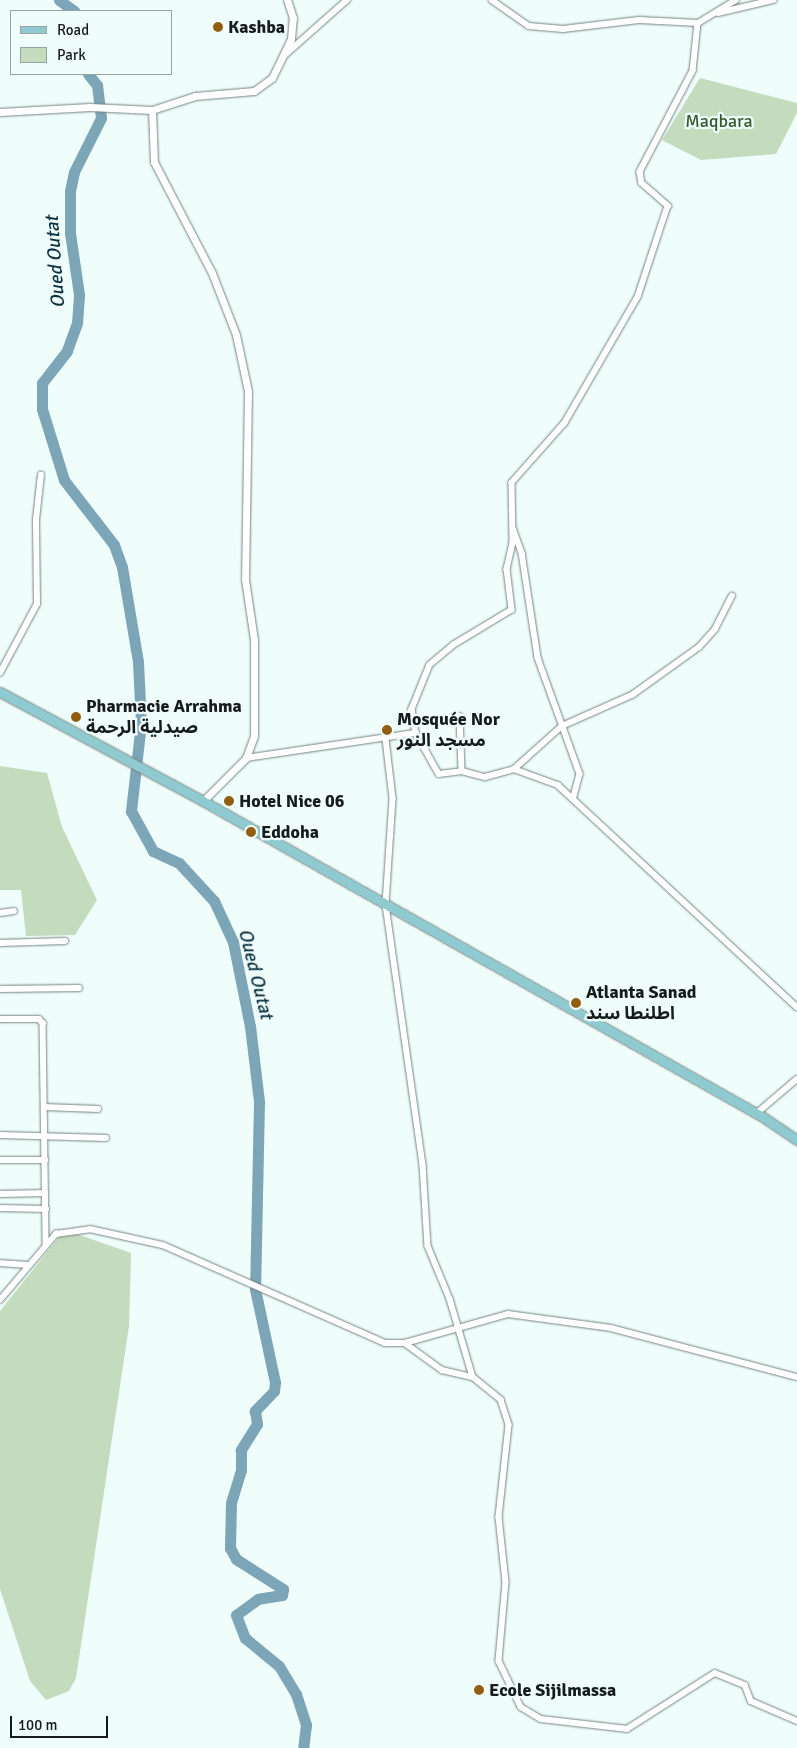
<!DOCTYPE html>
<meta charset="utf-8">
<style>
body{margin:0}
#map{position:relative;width:797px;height:1748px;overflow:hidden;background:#effefb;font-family:Signika,"Noto Sans Arabic",sans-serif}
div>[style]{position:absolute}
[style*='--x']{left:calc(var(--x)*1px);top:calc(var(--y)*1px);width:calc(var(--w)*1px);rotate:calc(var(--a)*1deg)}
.green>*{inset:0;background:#c4dbbd}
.river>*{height:11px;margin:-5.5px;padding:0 5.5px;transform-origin:5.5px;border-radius:5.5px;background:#7da5b8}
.roads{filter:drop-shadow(0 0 1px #768381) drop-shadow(0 0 1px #768381)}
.minor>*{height:5.5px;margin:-2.75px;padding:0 2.75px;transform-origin:2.75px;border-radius:2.75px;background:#fff}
.tertiary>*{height:7px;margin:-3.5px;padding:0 3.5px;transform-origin:3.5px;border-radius:3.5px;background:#fff}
.primary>*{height:9px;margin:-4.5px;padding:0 4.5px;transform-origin:4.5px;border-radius:4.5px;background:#8fcad1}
.dots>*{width:14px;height:14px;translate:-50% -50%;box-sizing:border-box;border:2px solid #effefb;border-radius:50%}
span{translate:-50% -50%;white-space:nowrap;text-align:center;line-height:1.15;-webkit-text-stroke:4.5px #effefb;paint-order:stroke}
.poi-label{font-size:18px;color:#161c1b;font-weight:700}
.left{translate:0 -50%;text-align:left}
.park-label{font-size:18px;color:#375a2d}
.water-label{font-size:19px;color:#0d3241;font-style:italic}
.legend{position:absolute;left:10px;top:10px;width:162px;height:65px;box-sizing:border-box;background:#effefb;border:1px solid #98a4a1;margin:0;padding:6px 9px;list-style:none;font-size:15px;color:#161c1b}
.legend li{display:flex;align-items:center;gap:10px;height:25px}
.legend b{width:25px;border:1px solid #98a4a1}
.scale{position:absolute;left:10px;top:1716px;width:98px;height:22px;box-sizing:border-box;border:2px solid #161c1b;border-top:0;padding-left:6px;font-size:15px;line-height:18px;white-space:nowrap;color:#161c1b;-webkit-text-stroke:4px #effefb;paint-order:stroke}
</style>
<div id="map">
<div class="green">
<div style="clip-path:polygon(700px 78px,797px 103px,797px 113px,776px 154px,701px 160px,662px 140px)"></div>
<div style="clip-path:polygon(0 766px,47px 773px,62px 827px,97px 900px,75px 935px,26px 936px,21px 890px,0 890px)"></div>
<div style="clip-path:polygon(74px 1233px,131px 1253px,129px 1326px,76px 1678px,69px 1691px,46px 1700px,30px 1681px,0 1589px,0 1311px,60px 1236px)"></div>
</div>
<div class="river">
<div style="--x:59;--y:0;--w:19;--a:36"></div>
<div style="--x:88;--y:74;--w:14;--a:51"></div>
<div style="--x:97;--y:85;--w:33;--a:83"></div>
<div style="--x:101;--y:118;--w:60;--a:116.6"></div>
<div style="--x:74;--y:172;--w:19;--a:102"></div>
<div style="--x:70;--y:191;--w:42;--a:90"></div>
<div style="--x:70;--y:233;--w:63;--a:81.7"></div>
<div style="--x:79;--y:295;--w:28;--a:94"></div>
<div style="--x:77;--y:323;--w:30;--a:110"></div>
<div style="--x:67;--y:351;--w:41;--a:128"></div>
<div style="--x:42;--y:383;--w:26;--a:90"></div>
<div style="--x:42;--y:409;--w:74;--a:72.8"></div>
<div style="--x:64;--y:480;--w:82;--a:52.4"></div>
<div style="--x:114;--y:545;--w:23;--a:70"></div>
<div style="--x:122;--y:567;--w:96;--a:80.4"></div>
<div style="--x:138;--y:662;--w:61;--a:87.2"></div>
<div style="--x:141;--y:723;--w:89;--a:96.5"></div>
<div style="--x:131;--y:811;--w:46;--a:61.2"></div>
<div style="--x:153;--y:851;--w:29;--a:25"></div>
<div style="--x:179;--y:863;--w:52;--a:47.4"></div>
<div style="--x:214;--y:901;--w:45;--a:65.1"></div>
<div style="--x:233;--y:942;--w:86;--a:78.6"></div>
<div style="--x:250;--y:1026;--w:77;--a:83.2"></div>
<div style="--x:259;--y:1102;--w:187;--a:91.2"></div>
<div style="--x:255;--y:1289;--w:95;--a:77.9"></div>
<div style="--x:275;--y:1382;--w:9;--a:96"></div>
<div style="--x:274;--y:1391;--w:28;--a:134"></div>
<div style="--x:255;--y:1411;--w:13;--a:81"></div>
<div style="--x:257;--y:1424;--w:31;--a:122"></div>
<div style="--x:241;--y:1450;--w:20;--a:90"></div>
<div style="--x:241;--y:1470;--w:34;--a:107"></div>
<div style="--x:231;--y:1503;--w:45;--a:91.3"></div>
<div style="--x:230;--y:1548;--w:13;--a:61"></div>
<div style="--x:236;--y:1559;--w:56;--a:32.6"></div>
<div style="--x:283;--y:1589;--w:6;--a:99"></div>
<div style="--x:282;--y:1595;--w:24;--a:171"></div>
<div style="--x:258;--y:1599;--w:27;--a:144"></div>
<div style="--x:236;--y:1615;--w:25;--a:69"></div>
<div style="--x:245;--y:1638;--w:44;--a:39.5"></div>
<div style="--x:279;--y:1666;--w:33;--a:59"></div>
<div style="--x:296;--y:1694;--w:33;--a:72"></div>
<div style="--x:306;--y:1725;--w:23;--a:97"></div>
</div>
<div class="roads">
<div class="minor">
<div style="--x:492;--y:0;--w:45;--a:35.1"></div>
<div style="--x:529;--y:26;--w:34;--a:5"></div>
<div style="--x:563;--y:29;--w:78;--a:-6.7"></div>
<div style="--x:640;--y:20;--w:58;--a:3"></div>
<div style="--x:698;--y:23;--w:44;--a:-31.2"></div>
<div style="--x:718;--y:13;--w:57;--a:-13.3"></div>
<div style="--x:698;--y:23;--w:48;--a:95.9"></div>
<div style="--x:693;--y:71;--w:114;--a:117.7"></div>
<div style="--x:640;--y:172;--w:11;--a:80"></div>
<div style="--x:642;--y:183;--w:35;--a:41"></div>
<div style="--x:668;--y:206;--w:96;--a:108.2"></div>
<div style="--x:638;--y:297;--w:146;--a:120.1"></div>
<div style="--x:565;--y:423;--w:80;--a:131.5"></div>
<div style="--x:512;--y:483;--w:60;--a:89"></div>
<div style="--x:513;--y:543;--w:27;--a:103"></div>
<div style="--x:507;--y:569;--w:41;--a:83"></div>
<div style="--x:512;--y:610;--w:68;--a:148.9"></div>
<div style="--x:454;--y:645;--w:31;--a:140"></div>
<div style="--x:430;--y:665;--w:48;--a:112.2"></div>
<div style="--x:412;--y:709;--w:24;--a:81"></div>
<div style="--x:416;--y:733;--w:47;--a:60.7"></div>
<div style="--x:439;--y:774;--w:23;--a:-7"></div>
<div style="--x:462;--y:771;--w:24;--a:15"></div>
<div style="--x:485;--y:777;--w:30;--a:-15"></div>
<div style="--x:514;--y:769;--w:47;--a:20"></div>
<div style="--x:558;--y:785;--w:326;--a:42.9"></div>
<div style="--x:285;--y:55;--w:83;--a:-41.6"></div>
<div style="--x:513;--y:528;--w:27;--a:70"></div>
<div style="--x:522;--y:553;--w:106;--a:81.3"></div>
<div style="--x:538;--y:658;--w:123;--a:70.1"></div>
<div style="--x:580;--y:774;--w:24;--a:105"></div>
<div style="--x:0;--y:673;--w:78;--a:-61.8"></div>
<div style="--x:37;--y:604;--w:84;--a:-90.7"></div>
<div style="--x:36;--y:520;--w:45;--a:-83.7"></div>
<div style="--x:460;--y:716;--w:55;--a:87.9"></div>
<div style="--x:386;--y:739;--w:60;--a:83.3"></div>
<div style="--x:393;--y:799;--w:106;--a:93.8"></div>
<div style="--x:386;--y:905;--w:263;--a:81.9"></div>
<div style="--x:423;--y:1165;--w:81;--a:86.5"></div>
<div style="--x:428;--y:1246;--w:57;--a:67.5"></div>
<div style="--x:450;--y:1299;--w:81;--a:73.6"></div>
<div style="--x:473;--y:1377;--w:36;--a:39"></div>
<div style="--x:501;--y:1400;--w:26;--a:72"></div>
<div style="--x:509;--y:1425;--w:93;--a:96.2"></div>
<div style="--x:499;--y:1517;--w:65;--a:83.9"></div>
<div style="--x:506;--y:1582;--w:79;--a:95.1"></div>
<div style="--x:499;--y:1661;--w:51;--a:64.4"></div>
<div style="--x:521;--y:1707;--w:23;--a:31"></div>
<div style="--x:541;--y:1719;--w:87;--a:6.6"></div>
<div style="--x:627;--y:1729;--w:104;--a:-32.5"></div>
<div style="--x:715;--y:1673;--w:32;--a:22"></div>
<div style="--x:745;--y:1685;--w:17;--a:69"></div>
<div style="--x:751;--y:1701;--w:50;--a:23.5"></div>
<div style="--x:246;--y:758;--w:172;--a:-8.4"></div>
<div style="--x:514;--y:769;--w:64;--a:-41.9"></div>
<div style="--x:562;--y:726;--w:77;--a:-23.9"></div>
<div style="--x:632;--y:695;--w:82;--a:-35.6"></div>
<div style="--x:699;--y:647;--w:24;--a:-48"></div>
<div style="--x:715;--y:629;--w:37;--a:-63"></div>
<div style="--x:0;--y:913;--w:14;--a:-8"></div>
<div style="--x:0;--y:943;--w:65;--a:-1.8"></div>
<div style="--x:0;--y:989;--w:79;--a:-0.7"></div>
<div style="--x:0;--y:1019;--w:39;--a:0"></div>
<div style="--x:39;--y:1019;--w:6;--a:45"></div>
<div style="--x:43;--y:1023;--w:220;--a:89.2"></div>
<div style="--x:44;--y:1107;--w:54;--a:2.1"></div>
<div style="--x:757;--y:1113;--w:52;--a:-40.4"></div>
<div style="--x:0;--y:1135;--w:106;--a:1.6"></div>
<div style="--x:0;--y:1160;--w:45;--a:0"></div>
<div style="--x:0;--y:1194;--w:45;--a:-1.3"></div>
<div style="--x:0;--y:1208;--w:46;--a:1.2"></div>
<div style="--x:0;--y:1263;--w:28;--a:4"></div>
<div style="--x:0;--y:1300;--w:87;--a:-49.7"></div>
<div style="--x:56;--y:1234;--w:34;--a:-8"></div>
<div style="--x:90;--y:1229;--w:75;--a:12.4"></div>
<div style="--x:163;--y:1245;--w:243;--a:23.8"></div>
<div style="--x:385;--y:1343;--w:20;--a:0"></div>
<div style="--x:405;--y:1343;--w:46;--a:36.1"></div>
<div style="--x:442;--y:1370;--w:32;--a:13"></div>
<div style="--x:405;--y:1343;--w:107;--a:-15.7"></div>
<div style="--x:508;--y:1314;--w:104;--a:7.7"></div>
<div style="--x:611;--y:1328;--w:192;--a:14.8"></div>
</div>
<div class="tertiary">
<div style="--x:152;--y:110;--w:52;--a:87.8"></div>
<div style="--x:154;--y:162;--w:125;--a:62.4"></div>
<div style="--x:212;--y:273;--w:66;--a:68.8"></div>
<div style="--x:236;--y:335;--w:57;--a:77.9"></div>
<div style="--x:248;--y:391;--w:188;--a:90.9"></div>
<div style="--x:245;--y:579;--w:62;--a:81.6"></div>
<div style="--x:254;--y:640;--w:96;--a:90"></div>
<div style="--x:254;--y:736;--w:23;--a:110"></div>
<div style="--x:246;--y:758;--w:61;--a:135"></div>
<div style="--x:0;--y:112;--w:90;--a:-3.2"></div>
<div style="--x:90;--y:107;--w:62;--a:2.8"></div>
<div style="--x:152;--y:110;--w:45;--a:-18"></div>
<div style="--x:195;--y:96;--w:59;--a:-4.8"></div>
<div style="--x:254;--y:91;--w:22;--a:-36"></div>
<div style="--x:272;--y:78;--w:43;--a:-64"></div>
<div style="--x:291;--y:39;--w:21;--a:-85"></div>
<div style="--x:293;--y:18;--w:19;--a:-108"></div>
</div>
<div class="primary">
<div style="--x:0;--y:692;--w:230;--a:28.2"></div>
<div style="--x:203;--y:801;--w:643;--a:29.44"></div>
<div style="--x:763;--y:1117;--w:41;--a:34.1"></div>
</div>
</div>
<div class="dots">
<div style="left:218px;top:27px;background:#915f0f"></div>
<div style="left:76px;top:717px;background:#915f0f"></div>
<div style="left:387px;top:730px;background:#915f0f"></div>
<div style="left:229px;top:801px;background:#915f0f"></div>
<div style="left:251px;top:832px;background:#915f0f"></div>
<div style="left:576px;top:1003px;background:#915f0f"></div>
<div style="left:479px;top:1690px;background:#915f0f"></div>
</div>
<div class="poi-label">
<span class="left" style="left:228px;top:27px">Kashba</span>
<span class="left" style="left:86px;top:717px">Pharmacie Arrahma<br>صيدلية الرحمة</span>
<span class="left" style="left:397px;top:730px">Mosquée Nor<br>مسجد النور</span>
<span class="left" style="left:239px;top:801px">Hotel Nice 06</span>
<span class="left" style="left:261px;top:832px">Eddoha</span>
<span class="left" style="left:586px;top:1003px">Atlanta Sanad<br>اطلنطا سند</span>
<span class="left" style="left:489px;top:1690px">Ecole Sijilmassa</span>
</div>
<div class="park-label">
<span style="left:719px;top:121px">Maqbara</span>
</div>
<div class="water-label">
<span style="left:56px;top:262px;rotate:-94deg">Oued Outat</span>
<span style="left:255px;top:974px;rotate:76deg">Oued Outat</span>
</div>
<ul class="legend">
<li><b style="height:6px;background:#8fcad1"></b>Road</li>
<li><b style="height:14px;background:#c4dbbd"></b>Park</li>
</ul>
<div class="scale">100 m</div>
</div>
